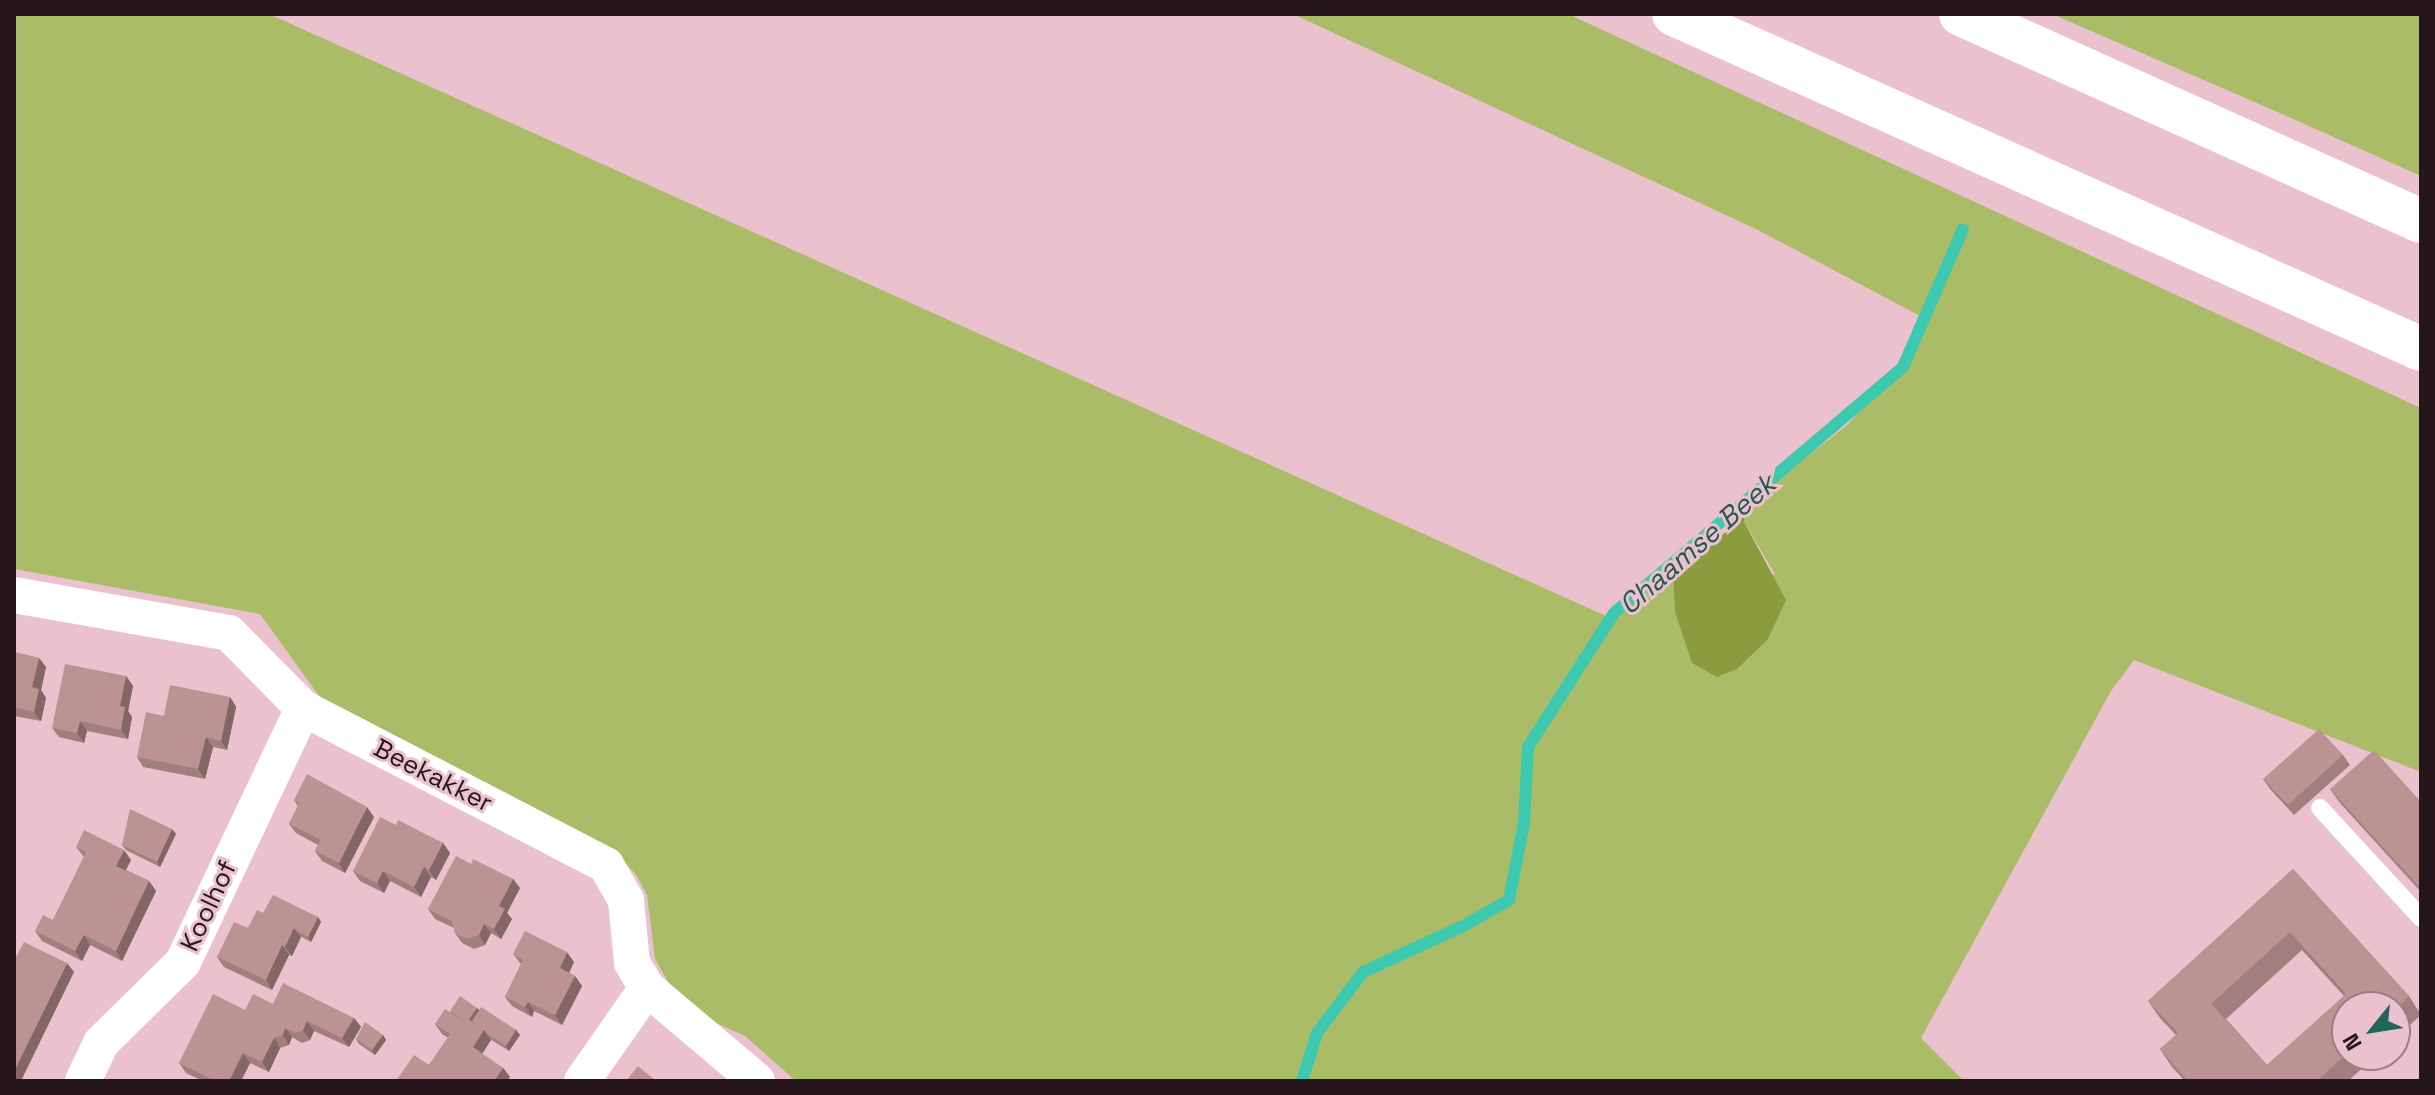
<!DOCTYPE html>
<style>
body{margin:0}
#map{position:relative;width:2435px;height:1095px;overflow:hidden;background:#ebc1cd;font-family:"Space Grotesk",sans-serif}
div>[style]{position:absolute}
[style*='--x']{left:calc(var(--x)*1px);top:calc(var(--y)*1px);width:calc(var(--w)*1px);rotate:calc(var(--a)*1deg)}
.green>*{inset:0;background:#aabc67}
.forest>*{inset:0;background:#8a9c3e}
.stream>*{height:12px;margin:-6px;padding:0 6px;transform-origin:6px;border-radius:6px;background:#3dc8b0}
.lane>*{height:18px;margin:-9px;padding:0 9px;transform-origin:9px;border-radius:9px;background:#fff}
.street>*{height:36px;margin:-18px;padding:0 18px;transform-origin:18px;border-radius:18px;background:#fff}
.highway>*{height:44px;margin:-22px;padding:0 22px;transform-origin:22px;border-radius:22px;background:#fff}
.wall>*{inset:0;background:#a27e7e}
.shaded-wall>*{inset:0;background:#846666}
.building>*{inset:0;background:#bc9292}
span{translate:-50% -50%;white-space:nowrap;text-align:center;line-height:1.15;-webkit-text-stroke:6px #ebc1cd;paint-order:stroke}
.street-label{font-size:26px;color:#24161a}
.water-label{font-size:28px;color:#225a4f;font-style:italic}
.frame{position:absolute;inset:0;border:16px solid #24161a;pointer-events:none}
.north{position:absolute;left:2331px;top:991px;width:80px;height:80px;box-sizing:border-box;background:#ebc1cd;border:2px solid #9b7d85;border-radius:50%;rotate:240deg;font-size:22px;font-weight:700;line-height:32px;text-align:center;color:#24161a}
.north::after{content:'';display:block;margin:auto;width:28px;height:36px;background:#20665a;clip-path:polygon(50% 0,100% 100%,50% 72%,0 100%)}
</style>
<div id="map">
<div class="green">
<div style="clip-path:polygon(14px 14px,269px 14px,1606px 616px,1652px 573px,1672px 573px,1675px 612px,1775px 574px,1744px 522px,1745px 514px,1760px 493px,1846px 426px,1889px 381px,1922px 317px,1758px 230px,1293px 14px,1568px 14px,2421px 408px,2421px 772px,2134px 660px,2111px 691px,1921px 1038px,1964px 1081px,796px 1081px,745px 1036px,683px 1008px,655px 959px,647px 895px,635px 873px,610px 850px,322px 700px,260px 614px,14px 569px)"></div>
<div style="clip-path:polygon(2052px 14px,2421px 14px,2421px 176px,2282px 114px)"></div>
</div>
<div class="forest">
<div style="clip-path:polygon(1745px 514px,1744px 522px,1786px 600px,1768px 639px,1737px 669px,1717px 677px,1692px 663px,1675px 612px,1673px 581px)"></div>
</div>
<div class="stream">
<div style="--x:1302;--y:1081;--w:50;--a:-72.6"></div>
<div style="--x:1317;--y:1033;--w:76;--a:-53"></div>
<div style="--x:1363;--y:972;--w:112;--a:-24.7"></div>
<div style="--x:1465;--y:925;--w:51;--a:-29.6"></div>
<div style="--x:1509;--y:900;--w:78;--a:-79"></div>
<div style="--x:1524;--y:823;--w:76;--a:-87"></div>
<div style="--x:1528;--y:747;--w:159;--a:-57.3"></div>
<div style="--x:1614;--y:613;--w:380;--a:-40.4"></div>
<div style="--x:1903;--y:367;--w:150;--a:-66.5"></div>
</div>
<div class="lane">
<div style="--x:2320;--y:808;--w:149;--a:47.4"></div>
</div>
<div class="street">
<div style="--x:14;--y:595;--w:218;--a:10"></div>
<div style="--x:229;--y:633;--w:105;--a:45.4"></div>
<div style="--x:303;--y:708;--w:341;--a:27.4"></div>
<div style="--x:606;--y:865;--w:40;--a:60.3"></div>
<div style="--x:626;--y:900;--w:63;--a:84.6"></div>
<div style="--x:632;--y:963;--w:29;--a:59"></div>
<div style="--x:647;--y:988;--w:144;--a:40.2"></div>
<div style="--x:83;--y:1081;--w:42;--a:-64.7"></div>
<div style="--x:101;--y:1043;--w:115;--a:-44.6"></div>
<div style="--x:183;--y:962;--w:281;--a:-64.7"></div>
<div style="--x:582;--y:1081;--w:113;--a:-55"></div>
</div>
<div class="highway">
<div style="--x:1674;--y:14;--w:819;--a:24.15"></div>
<div style="--x:1961;--y:14;--w:504;--a:24.23"></div>
</div>
<div class="wall">
<div style="clip-path:polygon(14px 652px,39px 658px,46px 667px,41px 690px,46px 698px,41px 721px,14px 716px)"></div>
<div style="clip-path:polygon(126px 676px,133px 686px,128px 711px,132px 717px,128px 739px,87px 731px,84px 743px,59px 737px,52px 728px)"></div>
<div style="clip-path:polygon(230px 697px,236px 707px,227px 750px,213px 747px,205px 779px,143px 767px,137px 757px,164px 716px)"></div>
<div style="clip-path:polygon(2343px 755px,2350px 765px,2294px 815px,2270px 789px,2263px 779px)"></div>
<div style="clip-path:polygon(2330px 789px,2421px 802px,2421px 892px,2340px 803px)"></div>
<div style="clip-path:polygon(294px 800px,374px 817px,345px 873px,322px 861px,315px 851px,318px 845px,296px 833px,289px 824px,298px 806px)"></div>
<div style="clip-path:polygon(396px 825px,443px 843px,450px 853px,436px 880px,431px 877px,421px 897px,390px 881px,384px 893px,360px 881px,353px 871px)"></div>
<div style="clip-path:polygon(172px 829px,176px 834px,160px 867px,126px 850px,122px 845px)"></div>
<div style="clip-path:polygon(76px 847px,131px 860px,126px 870px,149px 881px,156px 891px,122px 961px,90px 945px,82px 961px,42px 941px,35px 931px,53px 920px,84px 857px)"></div>
<div style="clip-path:polygon(471px 864px,513px 879px,520px 888px,507px 913px,512px 919px,501px 939px,491px 933px,485px 945px,474px 949px,462px 943px,455px 933px,454px 928px,435px 919px,428px 909px)"></div>
<div style="clip-path:polygon(evenodd,2293px 869px,2409px 996px,2421px 1015px,2395px 1038px,2395px 1007px,2347px 1007px,2347px 1055px,2377px 1055px,2348px 1081px,2185px 1081px,2172px 1067px,2160px 1049px,2176px 1035px,2160px 1018px,2148px 1001px,2293px 869px,2302px 950px,2344px 996px,2267px 1065px,2226px 1019px,2302px 950px)"></div>
<div style="clip-path:polygon(263px 913px,318px 917px,321px 922px,311px 942px,300px 936px,301px 937px,292px 956px,289px 955px,272px 990px,224px 967px,217px 957px)"></div>
<div style="clip-path:polygon(513px 954px,574px 962px,569px 973px,575px 976px,582px 986px,562px 1025px,534px 1011px,532px 1017px,512px 1006px,505px 997px,521px 964px)"></div>
<div style="clip-path:polygon(273px 1004px,354px 1018px,361px 1027px,349px 1047px,314px 1031px,310px 1040px,302px 1043px,292px 1037px,289px 1045px,280px 1048px,269px 1072px,250px 1063px,241px 1081px,203px 1081px,186px 1073px,179px 1063px,245px 1010px)"></div>
<div style="clip-path:polygon(477px 1008px,479px 1010px,516px 1030px,520px 1035px,509px 1051px,490px 1039px,491px 1040px,482px 1054px,503px 1068px,510px 1077px,429px 1065px,448px 1038px,442px 1034px,435px 1024px,450px 1012px)"></div>
<div style="clip-path:polygon(383px 1035px,386px 1040px,375px 1055px,359px 1044px,356px 1039px)"></div>
</div>
<div class="shaded-wall">
<div style="clip-path:polygon(39px 658px,46px 667px,41px 690px,46px 698px,41px 721px,34px 712px,32px 687px)"></div>
<div style="clip-path:polygon(126px 676px,133px 686px,128px 711px,132px 717px,128px 739px,121px 730px,120px 706px)"></div>
<div style="clip-path:polygon(230px 697px,236px 707px,227px 750px,221px 741px)"></div>
<div style="clip-path:polygon(80px 721px,87px 731px,84px 743px,77px 733px)"></div>
<div style="clip-path:polygon(206px 737px,213px 747px,205px 779px,198px 769px)"></div>
<div style="clip-path:polygon(367px 807px,374px 817px,345px 873px,339px 863px)"></div>
<div style="clip-path:polygon(172px 829px,176px 834px,160px 867px,157px 862px)"></div>
<div style="clip-path:polygon(443px 843px,450px 853px,436px 880px,429px 870px)"></div>
<div style="clip-path:polygon(124px 850px,131px 860px,123px 875px,116px 866px)"></div>
<div style="clip-path:polygon(424px 867px,431px 877px,421px 897px,414px 887px)"></div>
<div style="clip-path:polygon(383px 871px,390px 881px,384px 893px,377px 883px)"></div>
<div style="clip-path:polygon(513px 879px,520px 888px,507px 913px,512px 919px,501px 939px,494px 929px,499px 906px)"></div>
<div style="clip-path:polygon(149px 881px,156px 891px,122px 961px,116px 951px)"></div>
<div style="clip-path:polygon(318px 917px,321px 922px,311px 942px,308px 937px)"></div>
<div style="clip-path:polygon(484px 924px,491px 933px,485px 945px,479px 935px)"></div>
<div style="clip-path:polygon(294px 928px,301px 937px,292px 956px,285px 947px)"></div>
<div style="clip-path:polygon(84px 935px,90px 945px,82px 961px,75px 951px)"></div>
<div style="clip-path:polygon(282px 945px,289px 955px,272px 990px,266px 980px)"></div>
<div style="clip-path:polygon(567px 952px,574px 962px,567px 977px,560px 968px)"></div>
<div style="clip-path:polygon(67px 963px,74px 972px,21px 1081px,14px 1081px,14px 1071px)"></div>
<div style="clip-path:polygon(575px 976px,582px 986px,562px 1025px,555px 1015px)"></div>
<div style="clip-path:polygon(528px 1002px,534px 1011px,532px 1017px,525px 1007px)"></div>
<div style="clip-path:polygon(477px 1008px,481px 1012px,470px 1028px,467px 1023px)"></div>
<div style="clip-path:polygon(354px 1018px,361px 1027px,349px 1047px,342px 1038px)"></div>
<div style="clip-path:polygon(307px 1021px,314px 1031px,310px 1040px,303px 1030px)"></div>
<div style="clip-path:polygon(285px 1028px,292px 1037px,289px 1045px,283px 1035px)"></div>
<div style="clip-path:polygon(484px 1030px,491px 1040px,480px 1057px,473px 1047px)"></div>
<div style="clip-path:polygon(516px 1030px,520px 1035px,509px 1051px,506px 1046px)"></div>
<div style="clip-path:polygon(383px 1035px,386px 1040px,375px 1055px,372px 1050px)"></div>
<div style="clip-path:polygon(274px 1038px,280px 1048px,269px 1072px,262px 1062px)"></div>
<div style="clip-path:polygon(243px 1053px,250px 1063px,241px 1081px,229px 1081px)"></div>
<div style="clip-path:polygon(503px 1068px,510px 1077px,507px 1081px,494px 1081px)"></div>
</div>
<div class="building">
<div style="clip-path:polygon(14px 652px,39px 658px,32px 687px,39px 689px,34px 712px,14px 707px)"></div>
<div style="clip-path:polygon(65px 664px,126px 676px,120px 706px,125px 707px,121px 730px,80px 721px,77px 733px,52px 728px)"></div>
<div style="clip-path:polygon(170px 685px,230px 697px,221px 741px,206px 737px,198px 769px,137px 757px,146px 712px,164px 716px)"></div>
<div style="clip-path:polygon(2319px 729px,2343px 755px,2288px 805px,2263px 779px)"></div>
<div style="clip-path:polygon(2374px 750px,2421px 802px,2421px 889px,2330px 789px)"></div>
<div style="clip-path:polygon(307px 774px,367px 807px,339px 863px,315px 851px,321px 840px,289px 824px,299px 803px,294px 800px)"></div>
<div style="clip-path:polygon(130px 809px,172px 829px,157px 862px,122px 845px)"></div>
<div style="clip-path:polygon(380px 817px,396px 825px,398px 820px,443px 843px,429px 870px,424px 867px,414px 887px,383px 871px,377px 883px,353px 871px)"></div>
<div style="clip-path:polygon(84px 830px,124px 850px,116px 866px,149px 881px,116px 951px,84px 935px,75px 951px,35px 931px,43px 915px,53px 920px,86px 852px,76px 847px)"></div>
<div style="clip-path:polygon(456px 856px,471px 864px,473px 859px,513px 879px,499px 906px,505px 909px,494px 929px,484px 924px,479px 935px,467px 939px,455px 933px,452px 921px,428px 909px)"></div>
<div style="clip-path:polygon(evenodd,2293px 869px,2409px 996px,2395px 1010px,2395px 1007px,2347px 1007px,2347px 1053px,2317px 1081px,2188px 1081px,2160px 1049px,2178px 1033px,2148px 1001px,2293px 869px,2290px 932px,2346px 994px,2267px 1065px,2211px 1004px,2290px 932px)"></div>
<div style="clip-path:polygon(273px 895px,318px 917px,308px 937px,297px 931px,294px 928px,263px 913px)"></div>
<div style="clip-path:polygon(257px 910px,294px 928px,285px 947px,282px 945px,266px 980px,217px 957px,234px 922px,248px 928px)"></div>
<div style="clip-path:polygon(525px 931px,567px 952px,560px 968px,575px 976px,555px 1015px,528px 1002px,525px 1007px,505px 997px,523px 960px,513px 954px)"></div>
<div style="clip-path:polygon(24px 942px,67px 963px,14px 1071px,14px 961px)"></div>
<div style="clip-path:polygon(283px 983px,354px 1018px,342px 1038px,307px 1021px,303px 1030px,295px 1033px,285px 1028px,283px 1035px,274px 1038px,262px 1062px,243px 1053px,229px 1081px,210px 1081px,211px 1079px,179px 1063px,213px 994px,245px 1010px,253px 994px,273px 1004px)"></div>
<div style="clip-path:polygon(460px 996px,477px 1008px,469px 1019px,467px 1018px,465px 1022px,450px 1011px)"></div>
<div style="clip-path:polygon(481px 1007px,516px 1030px,506px 1046px,487px 1034px,484px 1030px,472px 1021px)"></div>
<div style="clip-path:polygon(445px 1009px,465px 1022px,467px 1018px,484px 1030px,473px 1047px,503px 1068px,494px 1081px,396px 1081px,414px 1055px,429px 1065px,450px 1034px,435px 1024px)"></div>
<div style="clip-path:polygon(365px 1022px,383px 1035px,372px 1050px,356px 1039px)"></div>
<div style="clip-path:polygon(638px 1066px,656px 1081px,626px 1081px)"></div>
</div>
<div class="street-label">
<span style="left:433px;top:776px;rotate:27deg">Beekakker</span>
<span style="left:209px;top:906px;rotate:-65deg">Koolhof</span>
</div>
<div class="water-label">
<span style="left:1697px;top:544px;rotate:-41deg">Chaamse Beek</span>
</div>
<div class="frame"></div>
<div class="north">N</div>
</div>
